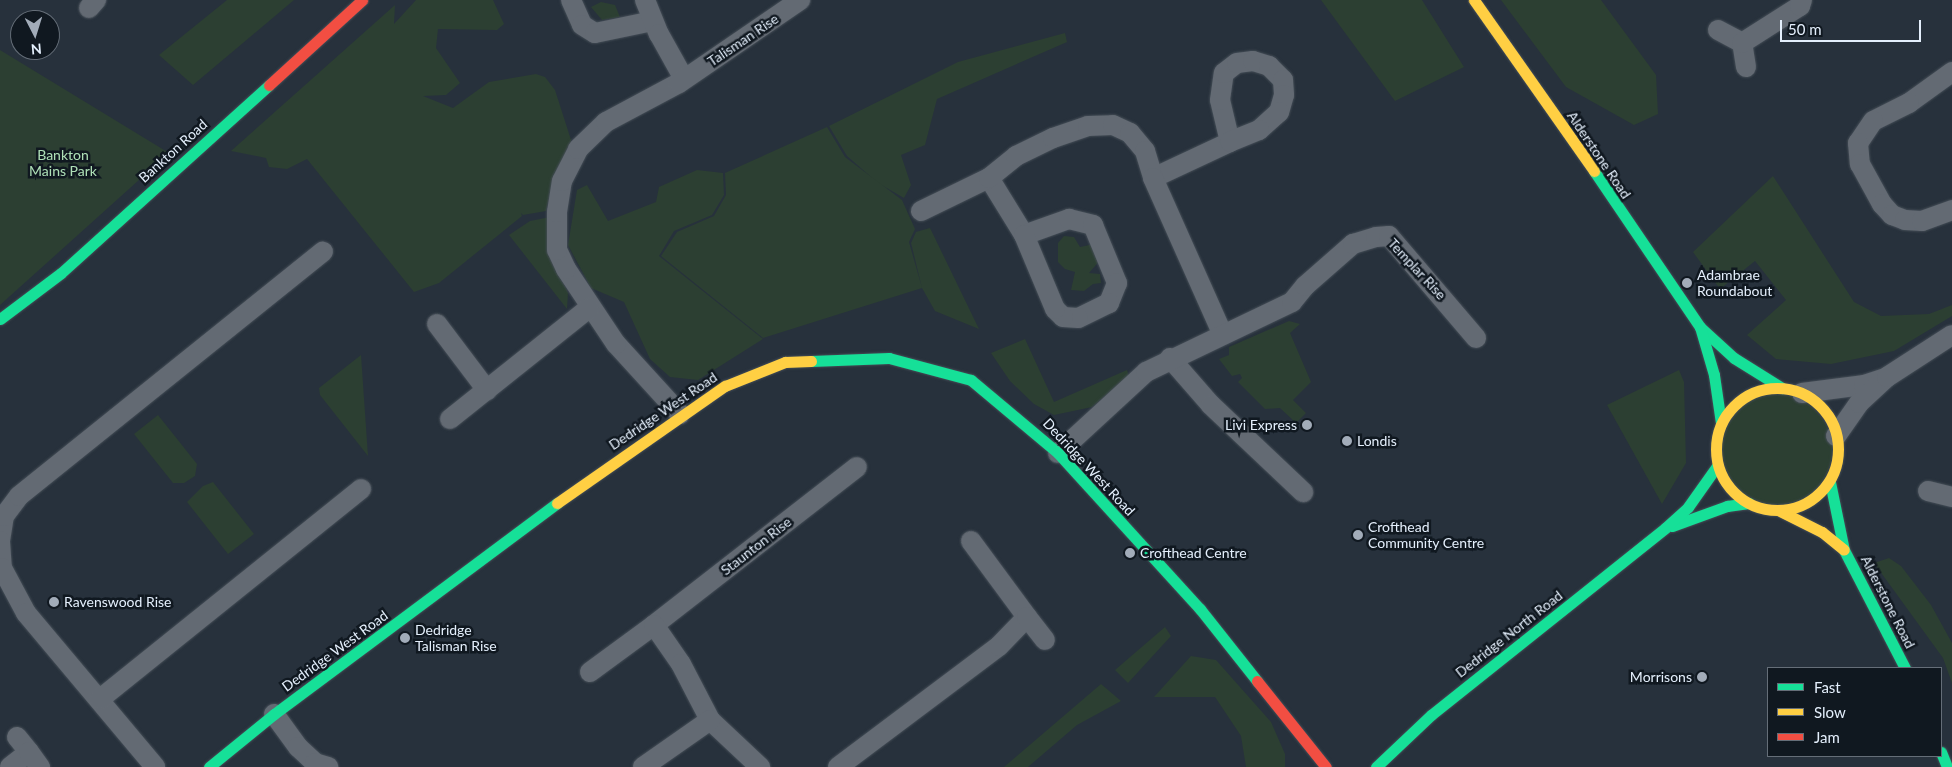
<!DOCTYPE html>
<style>
body{margin:0}
#map{position:relative;width:1952px;height:767px;overflow:hidden;background:#27313c;font-family:Lato,sans-serif}
div>[style]{position:absolute}
[style*='--x']{left:calc(var(--x)*1px);top:calc(var(--y)*1px);width:calc(var(--w)*1px);rotate:calc(var(--a)*1deg)}
.green>*{inset:0;background:#2c3f32}
.round{border-radius:50%}
.roads{filter:drop-shadow(0 0 1px #444d56) drop-shadow(0 0 1px #444d56)}
.street>*{height:20px;margin:-10px;padding:0 10px;transform-origin:10px;border-radius:10px;background:#636a73}
.fast>*{height:11px;margin:-5.5px;padding:0 5.5px;transform-origin:5.5px;border-radius:5.5px;background:#16e098}
.slow>*{height:11px;margin:-5.5px;padding:0 5.5px;transform-origin:5.5px;border-radius:5.5px;background:#ffcf43}
.slow>.ring{margin:-5.5px;padding:0;box-sizing:content-box;background:none;border:11px solid #ffcf43;border-radius:50%}
.jam>*{height:11px;margin:-5.5px;padding:0 5.5px;transform-origin:5.5px;border-radius:5.5px;background:#f24e42}
.dots>*{width:14px;height:14px;translate:-50% -50%;box-sizing:border-box;border:2px solid #101820;border-radius:50%}
span{translate:-50% -50%;white-space:nowrap;text-align:center;line-height:1.15;-webkit-text-stroke:5px #101820;paint-order:stroke}
.street-label{font-size:14px;color:#e4effc}
.park-label{font-size:14px;color:#afe0b7}
.poi-label{font-size:14px;color:#e4effc}
.left{translate:0 -50%;text-align:left}
.right{translate:-100% -50%;text-align:right}
.legend{position:absolute;left:1767px;top:667px;width:175px;height:90px;box-sizing:border-box;background:#101820;border:1px solid #656e78;margin:0;padding:6px 9px;list-style:none;font-size:15px;color:#e4effc}
.legend li{display:flex;align-items:center;gap:10px;height:25px}
.legend b{width:25px;border:1px solid #656e78}
.north{position:absolute;left:10px;top:10px;width:50px;height:50px;box-sizing:border-box;background:#101820;border:1px solid #656e78;border-radius:50%;rotate:175deg;font-size:14px;font-weight:700;line-height:20px;text-align:center;color:#e4effc}
.north::after{content:'';display:block;margin:auto;width:18px;height:22px;background:#a2acb9;clip-path:polygon(50% 0,100% 100%,50% 72%,0 100%)}
.scale{position:absolute;left:1780px;top:20px;width:141px;height:22px;box-sizing:border-box;border:2px solid #e4effc;border-top:0;padding-left:6px;font-size:15px;line-height:18px;white-space:nowrap;color:#e4effc;-webkit-text-stroke:4px #101820;paint-order:stroke}
</style>
<div id="map">
<div class="green">
<div style="clip-path:polygon(227px 0,294px 0,193px 85px,159px 55px)"></div>
<div style="clip-path:polygon(416px 0,493px 0,504px 24px,497px 30px,438px 29px,436px 48px,460px 83px,446px 95px,423px 96px,453px 108px,489px 82px,536px 74px,545px 77px,555px 90px,572px 143px,553px 182px,546px 211px,523px 215px,521px 213px,522px 216px,439px 283px,414px 292px,307px 159px,287px 169px,269px 167px,266px 158px,231px 151px,395px 5px,394px 24px)"></div>
<div style="clip-path:polygon(1321px 0,1422px 0,1464px 67px,1395px 101px)"></div>
<div style="clip-path:polygon(1501px 0,1601px 0,1656px 75px,1658px 114px,1634px 125px,1566px 87px)"></div>
<div style="clip-path:polygon(601px 2px,615px 5px,620px 17px,602px 20px,591px 7px)"></div>
<div style="clip-path:polygon(1065px 33px,1067px 42px,937px 99px,925px 145px,901px 155px,911px 185px,904px 198px,878px 183px,847px 156px,829px 126px,958px 62px)"></div>
<div style="clip-path:polygon(0 50px,169px 153px,0 305px)"></div>
<div style="clip-path:polygon(827px 127px,845px 157px,902px 200px,915px 229px,909px 242px,922px 288px,911px 243px,916px 232px,930px 228px,979px 329px,935px 311px,922px 288px,763px 338px,661px 256px,677px 232px,714px 216px,726px 195px,725px 173px)"></div>
<div style="clip-path:polygon(697px 170px,723px 173px,724px 195px,712px 215px,674px 231px,659px 256px,763px 339px,698px 380px,670px 377px,650px 359px,624px 302px,591px 288px,568px 245px,577px 190px,587px 185px,608px 221px,656px 202px,659px 187px)"></div>
<div style="clip-path:polygon(1773px 176px,1854px 302px,1881px 316px,1929px 314px,1952px 305px,1952px 316px,1894px 351px,1831px 364px,1776px 359px,1747px 335px,1786px 300px,1755px 261px,1720px 289px,1693px 252px)"></div>
<div style="clip-path:polygon(550px 217px,553px 260px,568px 293px,567px 309px,509px 235px,530px 221px)"></div>
<div style="clip-path:polygon(1064px 236px,1074px 237px,1080px 247px,1094px 244px,1101px 259px,1089px 273px,1100px 274px,1101px 283px,1093px 284px,1084px 291px,1071px 290px,1075px 272px,1065px 269px,1058px 262px,1058px 243px)"></div>
<div style="clip-path:polygon(1289px 321px,1300px 324px,1290px 333px,1311px 382px,1293px 400px,1306px 413px,1296px 423px,1280px 408px,1265px 409px,1238px 382px,1242px 378px,1240px 374px,1232px 376px,1219px 359px,1229px 355px,1229px 347px)"></div>
<div style="clip-path:polygon(1025px 339px,1054px 402px,1127px 370px,1129px 376px,1092px 407px,1054px 415px,1034px 404px,1010px 381px,991px 353px)"></div>
<div style="clip-path:polygon(361px 355px,368px 456px,320px 395px,319px 388px)"></div>
<div style="clip-path:polygon(1679px 370px,1684px 382px,1686px 463px,1662px 504px,1607px 405px)"></div>
<div class="round" style="left:1720px;top:394px;width:112px;height:112px"></div>
<div style="clip-path:polygon(158px 415px,197px 464px,195px 476px,184px 483px,173px 483px,134px 434px)"></div>
<div style="clip-path:polygon(213px 482px,254px 534px,228px 554px,187px 502px,203px 486px)"></div>
<div style="clip-path:polygon(1889px 558px,1901px 566px,1931px 605px,1952px 643px,1952px 683px,1943px 658px,1874px 563px)"></div>
<div style="clip-path:polygon(1165px 627px,1171px 636px,1128px 683px,1115px 670px)"></div>
<div style="clip-path:polygon(1191px 656px,1216px 660px,1271px 722px,1285px 754px,1285px 767px,1246px 767px,1241px 736px,1215px 697px,1154px 697px)"></div>
<div style="clip-path:polygon(1101px 684px,1121px 701px,1077px 725px,1028px 767px,1004px 767px)"></div>
</div>
<div class="roads">
<div class="street">
<div style="--x:571;--y:0;--w:27;--a:66"></div>
<div style="--x:582;--y:25;--w:15;--a:32"></div>
<div style="--x:595;--y:33;--w:59;--a:-11.7"></div>
<div style="--x:645;--y:0;--w:37;--a:68"></div>
<div style="--x:659;--y:34;--w:51;--a:60.9"></div>
<div style="--x:89;--y:8;--w:11;--a:-49"></div>
<div style="--x:1718;--y:30;--w:27;--a:28"></div>
<div style="--x:1746;--y:67;--w:24;--a:-99"></div>
<div style="--x:1742;--y:43;--w:69;--a:-32.5"></div>
<div style="--x:1800;--y:6;--w:6;--a:-72"></div>
<div style="--x:1952;--y:72;--w:53;--a:144.2"></div>
<div style="--x:1909;--y:103;--w:40;--a:153.4"></div>
<div style="--x:1873;--y:121;--w:27;--a:124"></div>
<div style="--x:1858;--y:143;--w:21;--a:85"></div>
<div style="--x:1860;--y:164;--w:46;--a:61.2"></div>
<div style="--x:1882;--y:204;--w:15;--a:48"></div>
<div style="--x:1892;--y:215;--w:14;--a:21"></div>
<div style="--x:1905;--y:220;--w:17;--a:3"></div>
<div style="--x:1922;--y:221;--w:32;--a:-20"></div>
<div style="--x:989;--y:178;--w:67;--a:58.4"></div>
<div style="--x:1024;--y:235;--w:48;--a:-19.6"></div>
<div style="--x:1069;--y:219;--w:25;--a:14"></div>
<div style="--x:1093;--y:225;--w:63;--a:67.5"></div>
<div style="--x:1117;--y:283;--w:22;--a:112"></div>
<div style="--x:1109;--y:303;--w:34;--a:154"></div>
<div style="--x:1078;--y:318;--w:15;--a:-176"></div>
<div style="--x:1063;--y:317;--w:11;--a:-135"></div>
<div style="--x:1055;--y:309;--w:80;--a:-112.7"></div>
<div style="--x:1153;--y:178;--w:85;--a:-25.1"></div>
<div style="--x:1230;--y:142;--w:43;--a:-103.4"></div>
<div style="--x:1220;--y:100;--w:27;--a:-82"></div>
<div style="--x:1224;--y:73;--w:16;--a:-38"></div>
<div style="--x:1237;--y:63;--w:16;--a:-7"></div>
<div style="--x:1253;--y:61;--w:17;--a:17"></div>
<div style="--x:1269;--y:66;--w:20;--a:45"></div>
<div style="--x:1283;--y:80;--w:15;--a:86"></div>
<div style="--x:1284;--y:95;--w:18;--a:106"></div>
<div style="--x:1279;--y:112;--w:27;--a:138"></div>
<div style="--x:1259;--y:130;--w:31;--a:158"></div>
<div style="--x:921;--y:211;--w:76;--a:-25.9"></div>
<div style="--x:989;--y:178;--w:35;--a:-39"></div>
<div style="--x:1016;--y:156;--w:41;--a:-25.9"></div>
<div style="--x:1053;--y:138;--w:37;--a:-19"></div>
<div style="--x:1088;--y:126;--w:25;--a:-2"></div>
<div style="--x:1113;--y:125;--w:19;--a:25"></div>
<div style="--x:1130;--y:133;--w:23;--a:50"></div>
<div style="--x:1145;--y:151;--w:28;--a:73"></div>
<div style="--x:1153;--y:178;--w:170;--a:66"></div>
<div style="--x:437;--y:324;--w:83;--a:52.9"></div>
<div style="--x:1170;--y:358;--w:62;--a:48.9"></div>
<div style="--x:1211;--y:405;--w:127;--a:43.4"></div>
<div style="--x:1802;--y:393;--w:63;--a:-7.4"></div>
<div style="--x:1864;--y:385;--w:20;--a:-18"></div>
<div style="--x:680;--y:414;--w:95;--a:-132.4"></div>
<div style="--x:616;--y:344;--w:90;--a:-123.7"></div>
<div style="--x:566;--y:269;--w:21;--a:-115"></div>
<div style="--x:557;--y:250;--w:38;--a:-90"></div>
<div style="--x:557;--y:212;--w:31;--a:-81"></div>
<div style="--x:562;--y:181;--w:36;--a:-63"></div>
<div style="--x:578;--y:149;--w:39;--a:-44"></div>
<div style="--x:606;--y:122;--w:83;--a:-28.1"></div>
<div style="--x:679;--y:83;--w:147;--a:-34.4"></div>
<div style="--x:450;--y:419;--w:178;--a:-38.6"></div>
<div style="--x:1836;--y:436;--w:40;--a:-55.1"></div>
<div style="--x:1859;--y:403;--w:38;--a:-43"></div>
<div style="--x:1887;--y:377;--w:77;--a:-32.9"></div>
<div style="--x:1058;--y:453;--w:120;--a:-42.6"></div>
<div style="--x:1146;--y:372;--w:162;--a:-25.6"></div>
<div style="--x:1292;--y:302;--w:21;--a:-51"></div>
<div style="--x:1305;--y:286;--w:64;--a:-41.2"></div>
<div style="--x:1353;--y:244;--w:24;--a:-17"></div>
<div style="--x:1376;--y:237;--w:13;--a:-4"></div>
<div style="--x:1389;--y:236;--w:134;--a:49.5"></div>
<div style="--x:1928;--y:491;--w:25;--a:14"></div>
<div style="--x:0;--y:541;--w:25;--a:-81"></div>
<div style="--x:4;--y:516;--w:25;--a:-53"></div>
<div style="--x:19;--y:496;--w:390;--a:-38.8"></div>
<div style="--x:0;--y:541;--w:27;--a:86"></div>
<div style="--x:2;--y:568;--w:51;--a:61.9"></div>
<div style="--x:26;--y:613;--w:201;--a:50"></div>
<div style="--x:971;--y:541;--w:94;--a:53.6"></div>
<div style="--x:654;--y:625;--w:257;--a:-37.9"></div>
<div style="--x:590;--y:672;--w:79;--a:-36.3"></div>
<div style="--x:654;--y:625;--w:47;--a:55.3"></div>
<div style="--x:681;--y:664;--w:63;--a:62.6"></div>
<div style="--x:710;--y:720;--w:69;--a:43.2"></div>
<div style="--x:100;--y:699;--w:335;--a:-38.8"></div>
<div style="--x:274;--y:714;--w:41;--a:54"></div>
<div style="--x:298;--y:747;--w:23;--a:43"></div>
<div style="--x:315;--y:763;--w:14;--a:17"></div>
<div style="--x:17;--y:737;--w:19;--a:51"></div>
<div style="--x:10;--y:767;--w:24;--a:-38"></div>
<div style="--x:29;--y:752;--w:19;--a:54"></div>
<div style="--x:643;--y:767;--w:82;--a:-35"></div>
<div style="--x:838;--y:767;--w:201;--a:-36.9"></div>
<div style="--x:999;--y:646;--w:40;--a:-46"></div>
<div style="--x:1027;--y:617;--w:29;--a:52"></div>
</div>
<div class="fast">
<div style="--x:1594;--y:171;--w:189;--a:55.8"></div>
<div style="--x:1700;--y:327;--w:46;--a:42.4"></div>
<div style="--x:1734;--y:358;--w:57;--a:32"></div>
<div style="--x:0;--y:319;--w:76;--a:-37"></div>
<div style="--x:61;--y:273;--w:280;--a:-42.1"></div>
<div style="--x:1700;--y:327;--w:50;--a:73.7"></div>
<div style="--x:1714;--y:375;--w:49;--a:81.7"></div>
<div style="--x:811;--y:361;--w:78;--a:-2.2"></div>
<div style="--x:889;--y:358;--w:85;--a:15"></div>
<div style="--x:971;--y:380;--w:114;--a:40"></div>
<div style="--x:1058;--y:453;--w:211;--a:47.7"></div>
<div style="--x:1200;--y:609;--w:92;--a:51.6"></div>
<div style="--x:1830;--y:482;--w:69;--a:78.4"></div>
<div style="--x:1844;--y:550;--w:133;--a:62.7"></div>
<div style="--x:1672;--y:526;--w:59;--a:-20"></div>
<div style="--x:1727;--y:506;--w:22;--a:-8"></div>
<div style="--x:1941;--y:752;--w:16;--a:68"></div>
<div style="--x:209;--y:767;--w:84;--a:-39.2"></div>
<div style="--x:274;--y:714;--w:353;--a:-36.7"></div>
<div style="--x:1376;--y:767;--w:76;--a:-43.4"></div>
<div style="--x:1431;--y:715;--w:300;--a:-38.6"></div>
<div style="--x:1665;--y:528;--w:31;--a:-42"></div>
<div style="--x:1688;--y:507;--w:50;--a:-54.7"></div>
</div>
<div class="slow">
<div style="--x:1474;--y:0;--w:209;--a:54.9"></div>
<div class="ring" style="left:1716px;top:388px;width:111px;height:111px"></div>
<div style="--x:557;--y:503;--w:205;--a:-34.9"></div>
<div style="--x:725;--y:386;--w:65;--a:-21.8"></div>
<div style="--x:785;--y:362;--w:26;--a:-2"></div>
<div style="--x:1780;--y:511;--w:47;--a:26.6"></div>
<div style="--x:1822;--y:532;--w:28;--a:39"></div>
</div>
<div class="jam">
<div style="--x:269;--y:85;--w:126;--a:-42.4"></div>
<div style="--x:1257;--y:681;--w:110;--a:51.3"></div>
</div>
</div>
<div class="dots">
<div style="left:1687px;top:283px;background:#a2acb9"></div>
<div style="left:1307px;top:425px;background:#a2acb9"></div>
<div style="left:1347px;top:441px;background:#a2acb9"></div>
<div style="left:1358px;top:535px;background:#a2acb9"></div>
<div style="left:1130px;top:553px;background:#a2acb9"></div>
<div style="left:54px;top:602px;background:#a2acb9"></div>
<div style="left:405px;top:638px;background:#a2acb9"></div>
<div style="left:1702px;top:677px;background:#a2acb9"></div>
</div>
<div class="street-label">
<span style="left:743px;top:40px;rotate:-34deg">Talisman Rise</span>
<span style="left:173px;top:151px;rotate:-42deg">Bankton Road</span>
<span style="left:1599px;top:155px;rotate:56deg">Alderstone Road</span>
<span style="left:1417px;top:269px;rotate:47deg">Templar Rise</span>
<span style="left:663px;top:411px;rotate:-34deg">Dedridge West Road</span>
<span style="left:1089px;top:467px;rotate:47deg">Dedridge West Road</span>
<span style="left:756px;top:546px;rotate:-38deg">Staunton Rise</span>
<span style="left:1888px;top:602px;rotate:63deg">Alderstone Road</span>
<span style="left:1509px;top:634px;rotate:-38deg">Dedridge North Road</span>
<span style="left:335px;top:651px;rotate:-36deg">Dedridge West Road</span>
</div>
<div class="park-label">
<span style="left:63px;top:163px">Bankton<br>Mains Park</span>
</div>
<div class="poi-label">
<span class="left" style="left:1697px;top:283px">Adambrae<br>Roundabout</span>
<span class="right" style="left:1297px;top:425px">Livi Express</span>
<span class="left" style="left:1357px;top:441px">Londis</span>
<span class="left" style="left:1368px;top:535px">Crofthead<br>Community Centre</span>
<span class="left" style="left:1140px;top:553px">Crofthead Centre</span>
<span class="left" style="left:64px;top:602px">Ravenswood Rise</span>
<span class="left" style="left:415px;top:638px">Dedridge<br>Talisman Rise</span>
<span class="right" style="left:1692px;top:677px">Morrisons</span>
</div>
<ul class="legend">
<li><b style="height:6px;background:#16e098"></b>Fast</li>
<li><b style="height:6px;background:#ffcf43"></b>Slow</li>
<li><b style="height:6px;background:#f24e42"></b>Jam</li>
</ul>
<div class="north">N</div>
<div class="scale">50 m</div>
</div>
